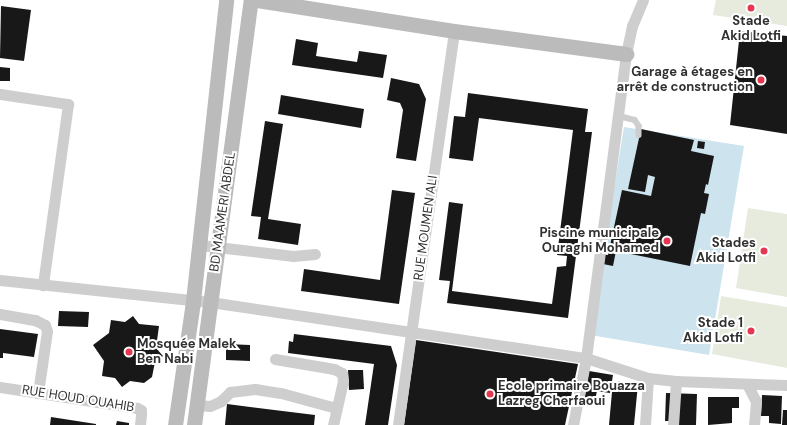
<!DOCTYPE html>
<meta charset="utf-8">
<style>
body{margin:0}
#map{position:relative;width:787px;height:425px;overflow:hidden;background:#fff;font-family:"DM Sans",sans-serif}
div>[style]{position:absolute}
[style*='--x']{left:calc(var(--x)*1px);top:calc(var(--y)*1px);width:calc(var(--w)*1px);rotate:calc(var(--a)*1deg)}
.green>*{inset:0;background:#e6ebdd}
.water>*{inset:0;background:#cde3ed}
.building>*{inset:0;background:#181818}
.lane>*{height:5.5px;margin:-2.75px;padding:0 2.75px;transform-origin:2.75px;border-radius:2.75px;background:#cecece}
.street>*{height:11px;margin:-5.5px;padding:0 5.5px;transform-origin:5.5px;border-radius:5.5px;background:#cecece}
.secondary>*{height:15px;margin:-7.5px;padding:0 7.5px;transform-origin:7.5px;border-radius:7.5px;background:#bbb}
.dots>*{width:11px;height:11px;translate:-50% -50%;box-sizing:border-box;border:2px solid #fff;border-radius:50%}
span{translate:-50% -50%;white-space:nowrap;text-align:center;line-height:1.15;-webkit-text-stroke:4px #fff;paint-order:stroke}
.poi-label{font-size:13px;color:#313131;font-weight:700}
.right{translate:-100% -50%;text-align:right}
.left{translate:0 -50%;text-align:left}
.street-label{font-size:13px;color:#313131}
</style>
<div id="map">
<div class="green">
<div style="clip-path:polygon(716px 0,787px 0,787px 26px,713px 15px)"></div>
<div style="clip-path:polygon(748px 208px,787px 214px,787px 297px,736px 288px)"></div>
<div style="clip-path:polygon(721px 296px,787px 307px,787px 368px,712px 354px)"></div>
</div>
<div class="water">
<div style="clip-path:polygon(624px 127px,744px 146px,709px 355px,590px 335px)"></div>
</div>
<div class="building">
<div style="clip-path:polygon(1px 6px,31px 10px,24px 61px,0 58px)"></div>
<div style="clip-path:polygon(740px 31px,787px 36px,787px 134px,730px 125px)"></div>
<div style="clip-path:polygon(296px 39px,318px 43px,316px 56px,357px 62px,359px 51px,387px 55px,383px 78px,292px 65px)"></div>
<div style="clip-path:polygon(0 67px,10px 68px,10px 81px,0 81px)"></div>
<div style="clip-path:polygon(391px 78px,419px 84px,426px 99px,416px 161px,396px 158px,403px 110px,400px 103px,387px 100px)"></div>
<div style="clip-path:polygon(468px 93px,588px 109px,585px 132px,592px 132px,568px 318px,447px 303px,450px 281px,439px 280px,449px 202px,463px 204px,452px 291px,552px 304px,557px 267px,566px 266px,567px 256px,557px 255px,573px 130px,479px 118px,473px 161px,449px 158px,454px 116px,465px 117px)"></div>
<div style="clip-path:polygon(281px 95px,364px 109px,361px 128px,278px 114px)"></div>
<div style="clip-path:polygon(265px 121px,283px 124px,268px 219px,301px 224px,298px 245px,258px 239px,261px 217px,251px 216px)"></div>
<div style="clip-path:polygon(641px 129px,694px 140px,691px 151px,714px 156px,708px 185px,706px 184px,704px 193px,709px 194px,705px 214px,701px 213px,690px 266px,616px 251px,613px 266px,603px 264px,605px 255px,608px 255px,622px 190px,651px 196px,655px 177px,648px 175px,645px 192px,628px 189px)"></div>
<div style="clip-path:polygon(698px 141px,705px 142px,704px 149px,697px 148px)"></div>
<div style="clip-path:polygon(392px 190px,415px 193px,399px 304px,301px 291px,304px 269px,380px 280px)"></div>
<div style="clip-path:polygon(59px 311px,89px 312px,88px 327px,58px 326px)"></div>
<div style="clip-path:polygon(133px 316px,139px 324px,159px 326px,156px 348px,163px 356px,155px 362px,152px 377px,144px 383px,130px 381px,122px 387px,115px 378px,102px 376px,104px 361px,93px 345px,109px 333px,111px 320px,125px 322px)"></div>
<div style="clip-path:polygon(0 329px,38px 334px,34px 357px,3px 353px,3px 358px,0 358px)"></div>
<div style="clip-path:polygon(294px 334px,391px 346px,397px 365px,388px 425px,365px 425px,374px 364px,288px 353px,289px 341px,293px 342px)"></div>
<div style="clip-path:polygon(416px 340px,578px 364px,565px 425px,404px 425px)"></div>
<div style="clip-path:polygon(226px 344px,250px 345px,250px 361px,226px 360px)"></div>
<div style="clip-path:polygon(348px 370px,363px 370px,364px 389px,349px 390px)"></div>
<div style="clip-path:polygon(589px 371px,613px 375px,610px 393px,597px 391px,594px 405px,584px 403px)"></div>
<div style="clip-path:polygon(613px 381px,638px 384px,634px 425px,609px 425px)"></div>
<div style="clip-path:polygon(666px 393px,697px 394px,696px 425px,669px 425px,669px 421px,665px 421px)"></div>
<div style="clip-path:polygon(762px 395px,782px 396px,781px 424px,769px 423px,769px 416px,761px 416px)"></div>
<div style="clip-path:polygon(708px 397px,739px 397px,739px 408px,732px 408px,732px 423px,708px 425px)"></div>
<div style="clip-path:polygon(227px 404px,315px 415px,314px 425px,225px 425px)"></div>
<div style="clip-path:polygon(783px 410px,787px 410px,787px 425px,782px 425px)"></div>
<div style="clip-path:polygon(51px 417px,96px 424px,96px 425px,50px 425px)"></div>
<div style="clip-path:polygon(117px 421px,129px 423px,129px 425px,116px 425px)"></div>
</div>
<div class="lane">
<div style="--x:619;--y:116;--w:16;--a:14"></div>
<div style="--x:635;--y:120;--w:7;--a:56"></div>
<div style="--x:639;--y:126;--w:9;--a:90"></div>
</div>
<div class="street">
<div style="--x:0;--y:94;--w:69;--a:8.4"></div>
<div style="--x:68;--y:104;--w:183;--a:97.9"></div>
<div style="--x:200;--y:245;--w:94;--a:6.7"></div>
<div style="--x:293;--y:256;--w:22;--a:-5"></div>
<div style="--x:0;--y:280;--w:211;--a:6"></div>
<div style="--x:210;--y:302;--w:203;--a:8.5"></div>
<div style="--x:411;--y:332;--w:177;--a:8.5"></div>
<div style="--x:586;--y:358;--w:65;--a:17.9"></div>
<div style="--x:648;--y:378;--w:28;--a:6"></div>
<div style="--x:676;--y:381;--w:111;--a:2.1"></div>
<div style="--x:0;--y:314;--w:36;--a:10"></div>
<div style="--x:35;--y:320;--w:11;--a:27"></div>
<div style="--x:45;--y:325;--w:6;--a:72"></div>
<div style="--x:47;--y:331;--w:63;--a:98.3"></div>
<div style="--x:275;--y:359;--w:60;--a:9.6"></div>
<div style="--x:334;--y:369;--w:9;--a:27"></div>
<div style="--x:342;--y:373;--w:8;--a:83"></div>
<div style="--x:343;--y:381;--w:45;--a:102.8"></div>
<div style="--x:747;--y:384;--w:20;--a:63"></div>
<div style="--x:756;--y:402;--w:23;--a:95"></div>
<div style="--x:0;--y:387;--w:139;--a:8.7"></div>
<div style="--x:137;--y:408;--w:4;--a:27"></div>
<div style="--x:141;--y:410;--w:4;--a:90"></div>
<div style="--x:141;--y:414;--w:11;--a:95"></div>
<div style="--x:197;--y:405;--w:13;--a:4"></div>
<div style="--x:210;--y:406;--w:12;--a:-24"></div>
<div style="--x:221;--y:401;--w:13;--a:-45"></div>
<div style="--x:230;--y:392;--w:25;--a:-7"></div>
<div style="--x:255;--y:389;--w:26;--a:9"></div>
<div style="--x:281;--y:393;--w:57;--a:15.3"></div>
<div style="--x:398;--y:425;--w:398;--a:-81.9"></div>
<div style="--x:573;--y:425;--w:68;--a:-79"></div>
<div style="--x:586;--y:358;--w:307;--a:-82.5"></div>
<div style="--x:626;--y:54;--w:29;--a:-78"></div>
<div style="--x:632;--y:26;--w:28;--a:-67"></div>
<div style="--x:645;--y:425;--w:47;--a:-86.3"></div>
<div style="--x:673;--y:425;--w:44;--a:-86.1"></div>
</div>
<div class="secondary">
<div style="--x:257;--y:0;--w:199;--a:8.9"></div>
<div style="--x:454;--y:31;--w:174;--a:7.6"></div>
<div style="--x:175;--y:425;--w:125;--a:-81.7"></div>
<div style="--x:193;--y:301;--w:303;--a:-83.7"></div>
<div style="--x:194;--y:425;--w:429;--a:-82.4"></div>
</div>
<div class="dots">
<div style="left:751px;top:8px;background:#e53751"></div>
<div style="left:761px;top:80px;background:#e53751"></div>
<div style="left:667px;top:241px;background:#e53751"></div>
<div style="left:764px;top:251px;background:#e53751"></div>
<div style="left:751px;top:331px;background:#e53751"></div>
<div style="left:129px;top:352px;background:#e53751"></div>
<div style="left:490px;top:394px;background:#e53751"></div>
</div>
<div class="poi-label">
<span style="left:751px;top:29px">Stade<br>Akid Lotfi</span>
<span class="right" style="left:753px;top:80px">Garage à étages en<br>arrêt de construction</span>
<span class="right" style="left:659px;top:241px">Piscine municipale<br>Ouraghi Mohamed</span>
<span class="right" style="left:756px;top:251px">Stades<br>Akid Lotfi</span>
<span class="right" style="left:743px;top:331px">Stade 1<br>Akid Lotfi</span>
<span class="left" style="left:137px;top:352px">Mosquée Malek<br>Ben Nabi</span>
<span class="left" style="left:498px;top:394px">Ecole primaire Bouazza<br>Lazreg Cherfaoui</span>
</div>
<div class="street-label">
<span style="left:223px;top:212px;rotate:-82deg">BD MAAMERI ABDEL</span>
<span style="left:426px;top:228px;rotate:-82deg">RUE MOUMEN ALI</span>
<span style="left:78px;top:399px;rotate:9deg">RUE HOUD OUAHIB</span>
</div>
</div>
